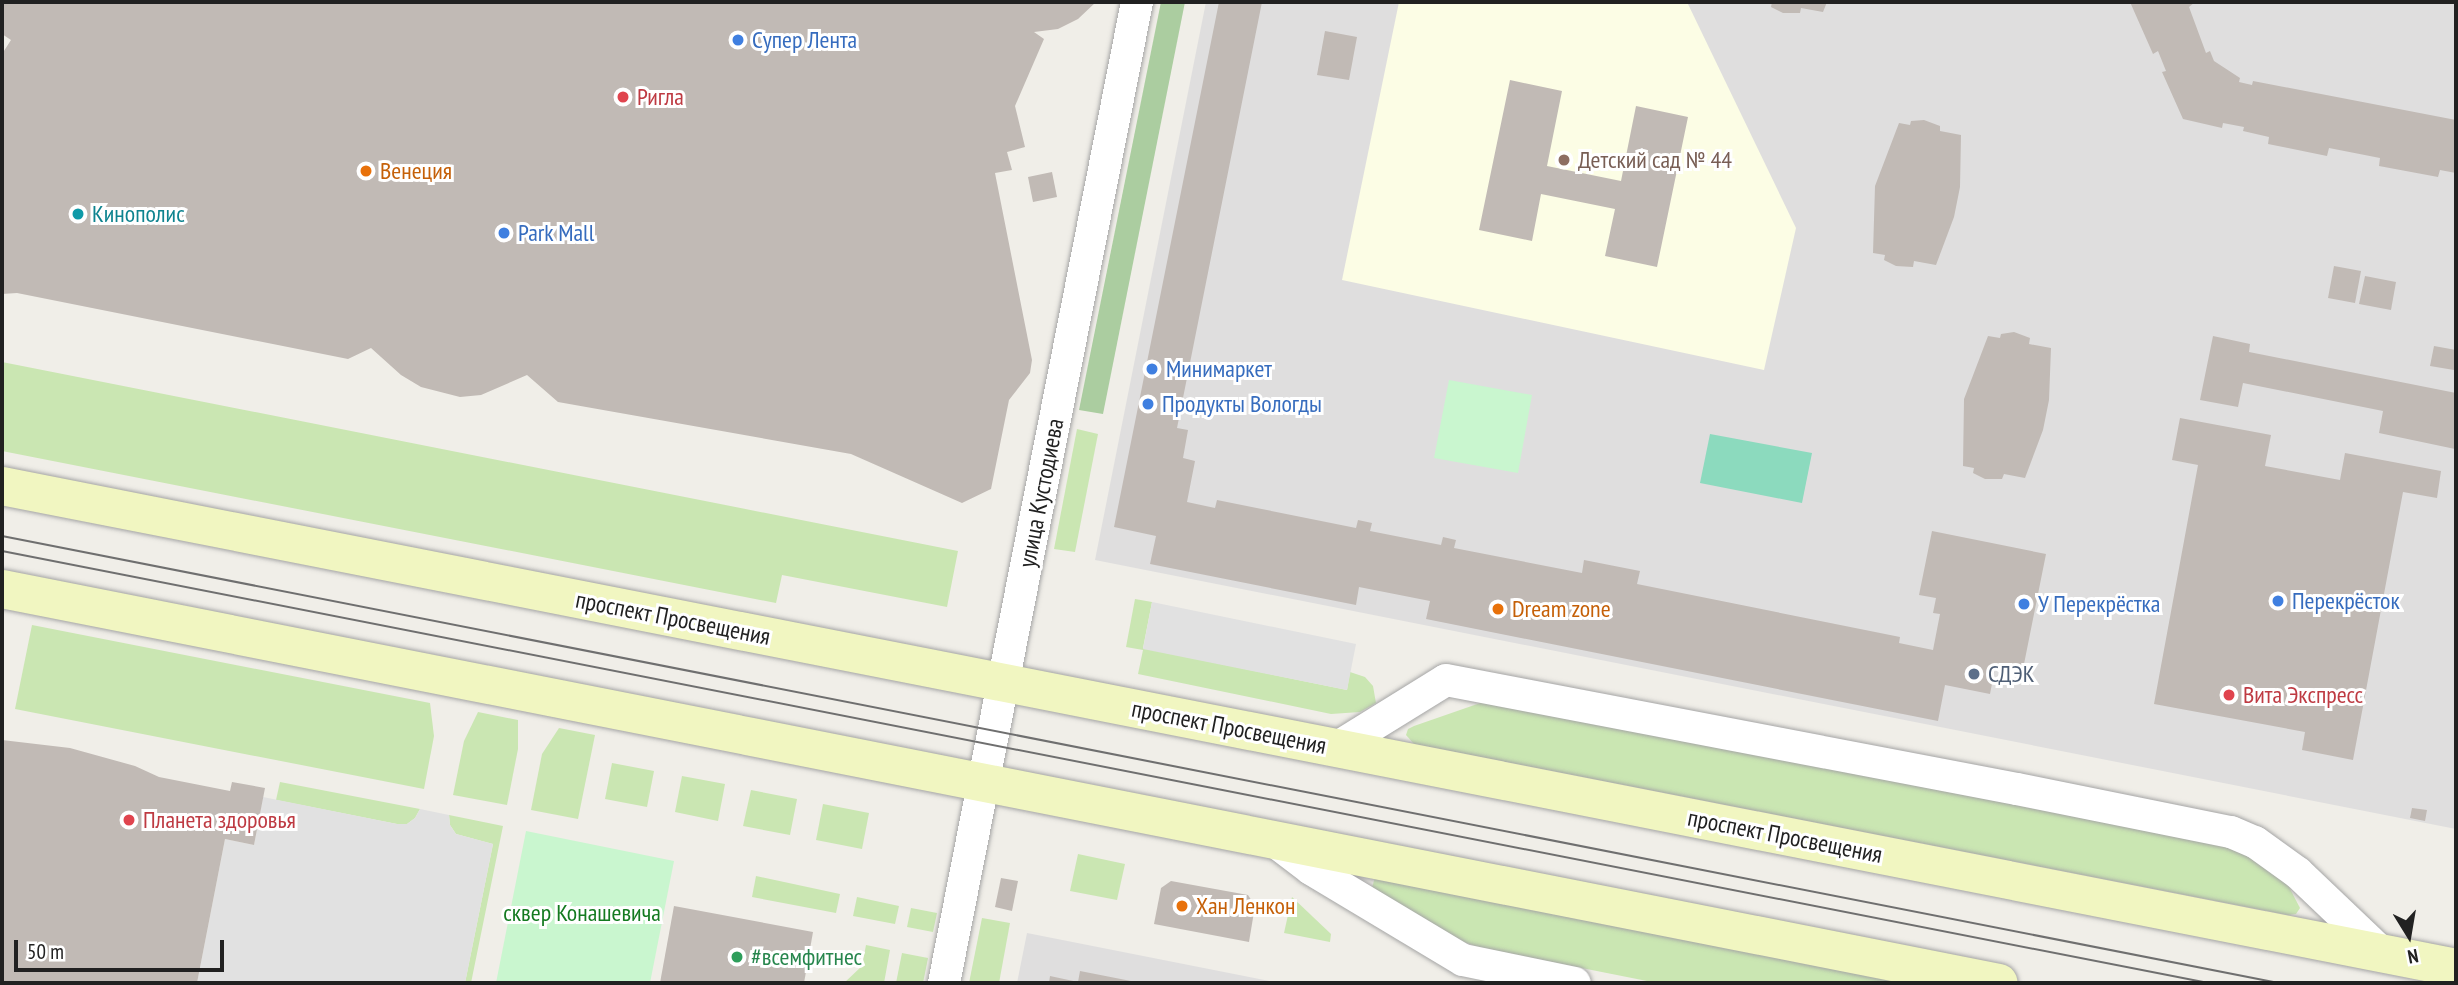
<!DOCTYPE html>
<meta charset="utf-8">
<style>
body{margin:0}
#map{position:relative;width:2458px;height:985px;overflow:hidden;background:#f0eee8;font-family:"PT Sans Narrow",sans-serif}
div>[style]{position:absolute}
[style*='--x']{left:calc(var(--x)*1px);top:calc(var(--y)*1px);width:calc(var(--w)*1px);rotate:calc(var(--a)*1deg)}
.residential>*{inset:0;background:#dfdede}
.education>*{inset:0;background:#fcfde5}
.grass>*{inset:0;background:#cae6b2}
.forest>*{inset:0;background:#abcda0}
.park>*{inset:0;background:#c9f6cf}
.pitch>*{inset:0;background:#8cdabe}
.parking>*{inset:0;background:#e1e1e1}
.building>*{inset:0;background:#c1bab5}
.roads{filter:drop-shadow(0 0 2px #a5a5a5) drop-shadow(0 0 2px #a5a5a5)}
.street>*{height:32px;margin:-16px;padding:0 16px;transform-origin:16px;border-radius:16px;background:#fff}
.secondary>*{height:38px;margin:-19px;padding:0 19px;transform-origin:19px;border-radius:19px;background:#f1f6c1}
.tram>*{height:2px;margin:-1px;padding:0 1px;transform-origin:1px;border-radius:1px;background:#6f6f6f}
.dots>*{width:19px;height:19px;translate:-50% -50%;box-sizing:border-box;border:4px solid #fff;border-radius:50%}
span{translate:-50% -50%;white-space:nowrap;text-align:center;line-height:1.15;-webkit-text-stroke:6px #fff;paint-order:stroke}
.shop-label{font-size:24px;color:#366cbe}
.left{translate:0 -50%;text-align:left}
.health-label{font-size:24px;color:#be3a42}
.education-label{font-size:24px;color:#785e54}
.food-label{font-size:24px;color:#c56008}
.culture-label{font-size:24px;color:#0d838f}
.street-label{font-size:24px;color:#212121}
.service-label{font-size:24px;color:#4e5e75}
.park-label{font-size:24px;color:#147a20}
.leisure-label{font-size:24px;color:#27864d}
.frame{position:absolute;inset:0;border:4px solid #212121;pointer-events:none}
.north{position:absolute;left:2374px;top:901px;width:70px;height:70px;-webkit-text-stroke:5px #fff;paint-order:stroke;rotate:169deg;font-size:19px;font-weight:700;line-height:28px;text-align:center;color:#212121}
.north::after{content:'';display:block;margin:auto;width:24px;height:32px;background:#212121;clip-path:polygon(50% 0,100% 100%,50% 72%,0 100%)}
.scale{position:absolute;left:14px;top:940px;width:210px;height:32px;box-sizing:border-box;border:4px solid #212121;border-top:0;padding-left:9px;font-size:21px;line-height:24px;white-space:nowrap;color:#212121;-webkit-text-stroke:5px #fff;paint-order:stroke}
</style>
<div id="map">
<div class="residential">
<div style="clip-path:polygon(1206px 2px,2456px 2px,2456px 829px,1095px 560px)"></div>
<div style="clip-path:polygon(1027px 933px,1279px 983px,1017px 983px)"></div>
</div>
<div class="education">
<div style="clip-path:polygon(1399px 2px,1687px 2px,1796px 228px,1764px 370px,1342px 280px)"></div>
</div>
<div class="grass">
<div style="clip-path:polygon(2px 362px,958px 551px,947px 607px,782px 575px,776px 603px,2px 451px)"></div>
<div style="clip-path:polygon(1077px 429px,1098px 434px,1075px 552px,1054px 549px)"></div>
<div style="clip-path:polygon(1135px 599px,1152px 602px,1143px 648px,1347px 690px,1350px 672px,1365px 677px,1373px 686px,1376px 703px,1360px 712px,1331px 714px,1138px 674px,1143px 650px,1126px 647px)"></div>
<div style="clip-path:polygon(32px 625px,430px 703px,434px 736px,424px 789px,15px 709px)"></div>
<div style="clip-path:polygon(1486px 701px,2229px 847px,2254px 858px,2288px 885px,2300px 908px,2296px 914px,2288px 915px,1414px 744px,1406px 735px,1408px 729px,1414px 726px)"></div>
<div style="clip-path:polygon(478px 712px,518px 720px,518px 749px,507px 805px,453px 795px,464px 741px)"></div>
<div style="clip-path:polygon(559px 728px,595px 735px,578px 819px,531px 810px,542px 754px)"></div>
<div style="clip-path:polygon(612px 763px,654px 771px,647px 807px,605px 799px)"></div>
<div style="clip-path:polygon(682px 776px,725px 784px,718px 821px,675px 812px)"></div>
<div style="clip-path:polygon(280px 782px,420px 809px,415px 818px,407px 824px,397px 824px,276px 800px)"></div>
<div style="clip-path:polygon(751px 790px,797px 799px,790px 835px,743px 826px)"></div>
<div style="clip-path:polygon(823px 804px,869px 813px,862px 849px,816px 840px)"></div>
<div style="clip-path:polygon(449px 815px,503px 826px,471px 983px,465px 983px,493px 844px,456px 834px,450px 825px)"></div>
<div style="clip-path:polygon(1078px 854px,1125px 864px,1117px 900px,1070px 891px)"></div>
<div style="clip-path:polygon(756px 876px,840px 894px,836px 913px,752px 897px)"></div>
<div style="clip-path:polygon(1375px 877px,1932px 983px,1657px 983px,1481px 948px,1447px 936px,1372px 888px)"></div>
<div style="clip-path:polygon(857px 897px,899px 906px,895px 924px,853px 916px)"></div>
<div style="clip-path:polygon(1292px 897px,1331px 934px,1330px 942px,1284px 933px)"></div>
<div style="clip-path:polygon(911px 908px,937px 913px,933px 932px,907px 927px)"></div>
<div style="clip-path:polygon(982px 918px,1010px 923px,999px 983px,969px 983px)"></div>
<div style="clip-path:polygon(866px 945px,890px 950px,884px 983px,844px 983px,862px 966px)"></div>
<div style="clip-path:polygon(902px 953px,928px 958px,923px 983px,896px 983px)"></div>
</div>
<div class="forest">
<div style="clip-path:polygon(1161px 2px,1185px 2px,1103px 414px,1079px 410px)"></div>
</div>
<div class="park">
<div style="clip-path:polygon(1449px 380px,1532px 395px,1518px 473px,1434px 458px)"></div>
<div style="clip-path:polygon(526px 831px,674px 861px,650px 983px,496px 983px)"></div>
</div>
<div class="pitch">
<div style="clip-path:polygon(1710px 434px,1812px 453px,1802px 503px,1700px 483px)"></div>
</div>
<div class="parking">
<div style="clip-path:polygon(1152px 602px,1356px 644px,1347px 690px,1143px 649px)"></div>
<div style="clip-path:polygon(263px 797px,397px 824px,407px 824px,415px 818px,420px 809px,449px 815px,450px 825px,456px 834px,493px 844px,465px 983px,197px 983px,225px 839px,254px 845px)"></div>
</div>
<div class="building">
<div style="clip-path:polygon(2px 2px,1096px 2px,1078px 19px,1058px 29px,1034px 32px,1044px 39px,1015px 106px,1025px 147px,1007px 152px,1012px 170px,995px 173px,1032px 360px,1030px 373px,1009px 400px,991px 489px,962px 503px,851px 454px,558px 402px,527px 375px,481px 395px,460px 397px,421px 387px,401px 375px,371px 348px,348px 359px,17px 293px,2px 294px,2px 54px,11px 40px,2px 34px)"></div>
<div style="clip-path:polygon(1219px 2px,1262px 2px,1177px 428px,1188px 430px,1183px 458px,1195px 461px,1187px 502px,1215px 508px,1217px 500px,1356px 528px,1358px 520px,1372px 523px,1370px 531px,1441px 545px,1443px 537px,1456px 540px,1454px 548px,1582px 573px,1584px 560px,1640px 571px,1637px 584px,1900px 637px,1899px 643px,1933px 650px,1940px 614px,1933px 613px,1936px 598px,1919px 595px,1932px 531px,2046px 554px,2023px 669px,1996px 663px,1990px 694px,1945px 685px,1938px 721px,1426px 619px,1430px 601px,1359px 587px,1356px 605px,1150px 564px,1156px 536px,1114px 527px)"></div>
<div style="clip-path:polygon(1772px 2px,1827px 2px,1823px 12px,1801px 8px,1800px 13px,1783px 13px,1771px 7px)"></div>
<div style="clip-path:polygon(2130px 2px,2195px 2px,2189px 7px,2206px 53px,2210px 51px,2214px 61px,2240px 78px,2239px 82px,2252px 85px,2253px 81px,2456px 120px,2456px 173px,2440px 170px,2438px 177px,2379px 166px,2380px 158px,2329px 148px,2327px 156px,2288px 148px,2268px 144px,2269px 137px,2243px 131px,2244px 127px,2223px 123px,2222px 128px,2183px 119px,2162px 72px,2166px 71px,2158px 51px,2153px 54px)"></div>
<div style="clip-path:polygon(1325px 31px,1357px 37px,1349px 80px,1317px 75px)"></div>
<div style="clip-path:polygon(1510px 80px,1562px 91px,1547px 166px,1621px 181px,1636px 106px,1688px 117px,1657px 267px,1605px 256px,1615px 209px,1541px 194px,1532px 241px,1479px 230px)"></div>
<div style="clip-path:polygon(1924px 120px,1940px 126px,1940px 131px,1961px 135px,1960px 187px,1954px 217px,1936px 265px,1914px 261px,1913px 267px,1896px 266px,1884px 260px,1885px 255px,1873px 253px,1875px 186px,1899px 123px,1910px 125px,1911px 121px)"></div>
<div style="clip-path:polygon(1052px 172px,1057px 197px,1033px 202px,1028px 177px)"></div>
<div style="clip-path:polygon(2334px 266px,2361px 271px,2355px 303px,2328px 298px)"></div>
<div style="clip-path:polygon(2365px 276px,2396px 282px,2391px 310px,2359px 304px)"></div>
<div style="clip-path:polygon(2014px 332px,2030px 338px,2029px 344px,2051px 348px,2049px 400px,2043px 430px,2025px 478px,2004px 474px,2002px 479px,1985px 479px,1973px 473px,1974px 468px,1963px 466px,1964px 399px,1988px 336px,2000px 338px,2001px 334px)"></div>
<div style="clip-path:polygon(2213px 336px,2250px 344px,2249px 352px,2456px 393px,2455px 449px,2379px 433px,2383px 411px,2243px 383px,2238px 407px,2200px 400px)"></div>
<div style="clip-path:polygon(2434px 346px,2456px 350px,2454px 370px,2430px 366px)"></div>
<div style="clip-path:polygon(2180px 418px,2271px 435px,2265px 466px,2340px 480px,2345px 453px,2441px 471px,2437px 498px,2403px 492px,2353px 760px,2302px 750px,2305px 732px,2154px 704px,2198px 465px,2172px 460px)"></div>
<div style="clip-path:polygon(2px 740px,70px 748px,135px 766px,159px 777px,230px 791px,232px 782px,265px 788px,254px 845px,225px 839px,197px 983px,2px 983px)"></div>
<div style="clip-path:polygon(2412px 808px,2427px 810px,2425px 821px,2410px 818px)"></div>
<div style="clip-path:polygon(1001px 878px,1018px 881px,1012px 911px,995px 907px)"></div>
<div style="clip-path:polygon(1171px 881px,1248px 895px,1255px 906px,1249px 942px,1154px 924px,1161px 888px)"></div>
<div style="clip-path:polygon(674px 906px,813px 932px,804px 983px,660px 983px)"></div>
<div style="clip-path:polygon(1080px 971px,1136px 982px,1136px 983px,1049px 983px,1050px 976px,1078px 982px)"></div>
</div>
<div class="roads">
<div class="street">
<div style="--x:1336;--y:748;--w:129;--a:-31.7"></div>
<div style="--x:1446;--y:680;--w:581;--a:10.81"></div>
<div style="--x:2017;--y:789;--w:218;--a:11.4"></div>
<div style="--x:2231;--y:832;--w:26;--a:23"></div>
<div style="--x:2255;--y:842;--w:53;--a:35.8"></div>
<div style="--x:2298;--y:873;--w:116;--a:43.6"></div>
<div style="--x:1273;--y:840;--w:48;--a:37.3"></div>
<div style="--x:1311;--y:869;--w:177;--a:30.9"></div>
<div style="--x:1463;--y:960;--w:114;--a:11.6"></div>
<div style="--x:944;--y:983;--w:1000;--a:-78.87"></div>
</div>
<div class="secondary">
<div style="--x:2;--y:486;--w:2501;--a:11.11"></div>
<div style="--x:2;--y:589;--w:2035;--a:11.16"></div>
</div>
</div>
<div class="tram">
<div style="--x:2;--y:536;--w:2320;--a:11.11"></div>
<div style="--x:2;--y:551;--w:2247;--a:11.08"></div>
</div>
<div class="dots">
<div style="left:738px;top:40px;background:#3f7fe0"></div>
<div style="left:623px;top:97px;background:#e0444e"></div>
<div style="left:1564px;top:160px;background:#8d6e63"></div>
<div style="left:366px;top:171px;background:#e8710a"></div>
<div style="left:78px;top:214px;background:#0f9aa8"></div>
<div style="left:504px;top:233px;background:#3f7fe0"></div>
<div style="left:1152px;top:369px;background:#3f7fe0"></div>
<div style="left:1148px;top:404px;background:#3f7fe0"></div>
<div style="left:2278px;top:601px;background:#3f7fe0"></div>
<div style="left:2024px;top:604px;background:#3f7fe0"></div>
<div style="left:1498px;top:609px;background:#e8710a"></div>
<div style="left:1974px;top:674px;background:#5c6f8a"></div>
<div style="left:2229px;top:695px;background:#e0444e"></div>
<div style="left:129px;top:820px;background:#e0444e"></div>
<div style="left:1182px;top:906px;background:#e8710a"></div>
<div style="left:737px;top:957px;background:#2e9e5b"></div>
</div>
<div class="shop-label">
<span class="left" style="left:752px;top:40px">Супер Лента</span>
<span class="left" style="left:518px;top:233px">Park Mall</span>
<span class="left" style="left:1166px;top:369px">Минимаркет</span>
<span class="left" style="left:1162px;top:404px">Продукты Вологды</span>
<span class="left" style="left:2292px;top:601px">Перекрёсток</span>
<span class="left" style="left:2038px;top:604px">У Перекрёстка</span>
</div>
<div class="health-label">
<span class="left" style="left:637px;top:97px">Ригла</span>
<span class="left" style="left:2243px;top:695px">Вита Экспресс</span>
<span class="left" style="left:143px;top:820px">Планета здоровья</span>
</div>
<div class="education-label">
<span class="left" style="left:1578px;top:160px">Детский сад № 44</span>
</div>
<div class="food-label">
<span class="left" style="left:380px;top:171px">Венеция</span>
<span class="left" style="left:1512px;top:609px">Dream zone</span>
<span class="left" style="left:1196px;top:906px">Хан Ленкон</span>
</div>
<div class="culture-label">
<span class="left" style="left:92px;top:214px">Кинополис</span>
</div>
<div class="street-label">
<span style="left:1041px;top:493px;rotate:-79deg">улица Кустодиева</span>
<span style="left:673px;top:618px;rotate:11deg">проспект Просвещения</span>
<span style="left:1229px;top:727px;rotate:11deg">проспект Просвещения</span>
<span style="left:1785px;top:836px;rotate:11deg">проспект Просвещения</span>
</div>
<div class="service-label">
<span class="left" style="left:1988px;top:674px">СДЭК</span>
</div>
<div class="park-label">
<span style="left:582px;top:913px">сквер Конашевича</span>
</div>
<div class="leisure-label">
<span class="left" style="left:751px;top:957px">#всемфитнес</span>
</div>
<div class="frame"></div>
<div class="north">N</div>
<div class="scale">50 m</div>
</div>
